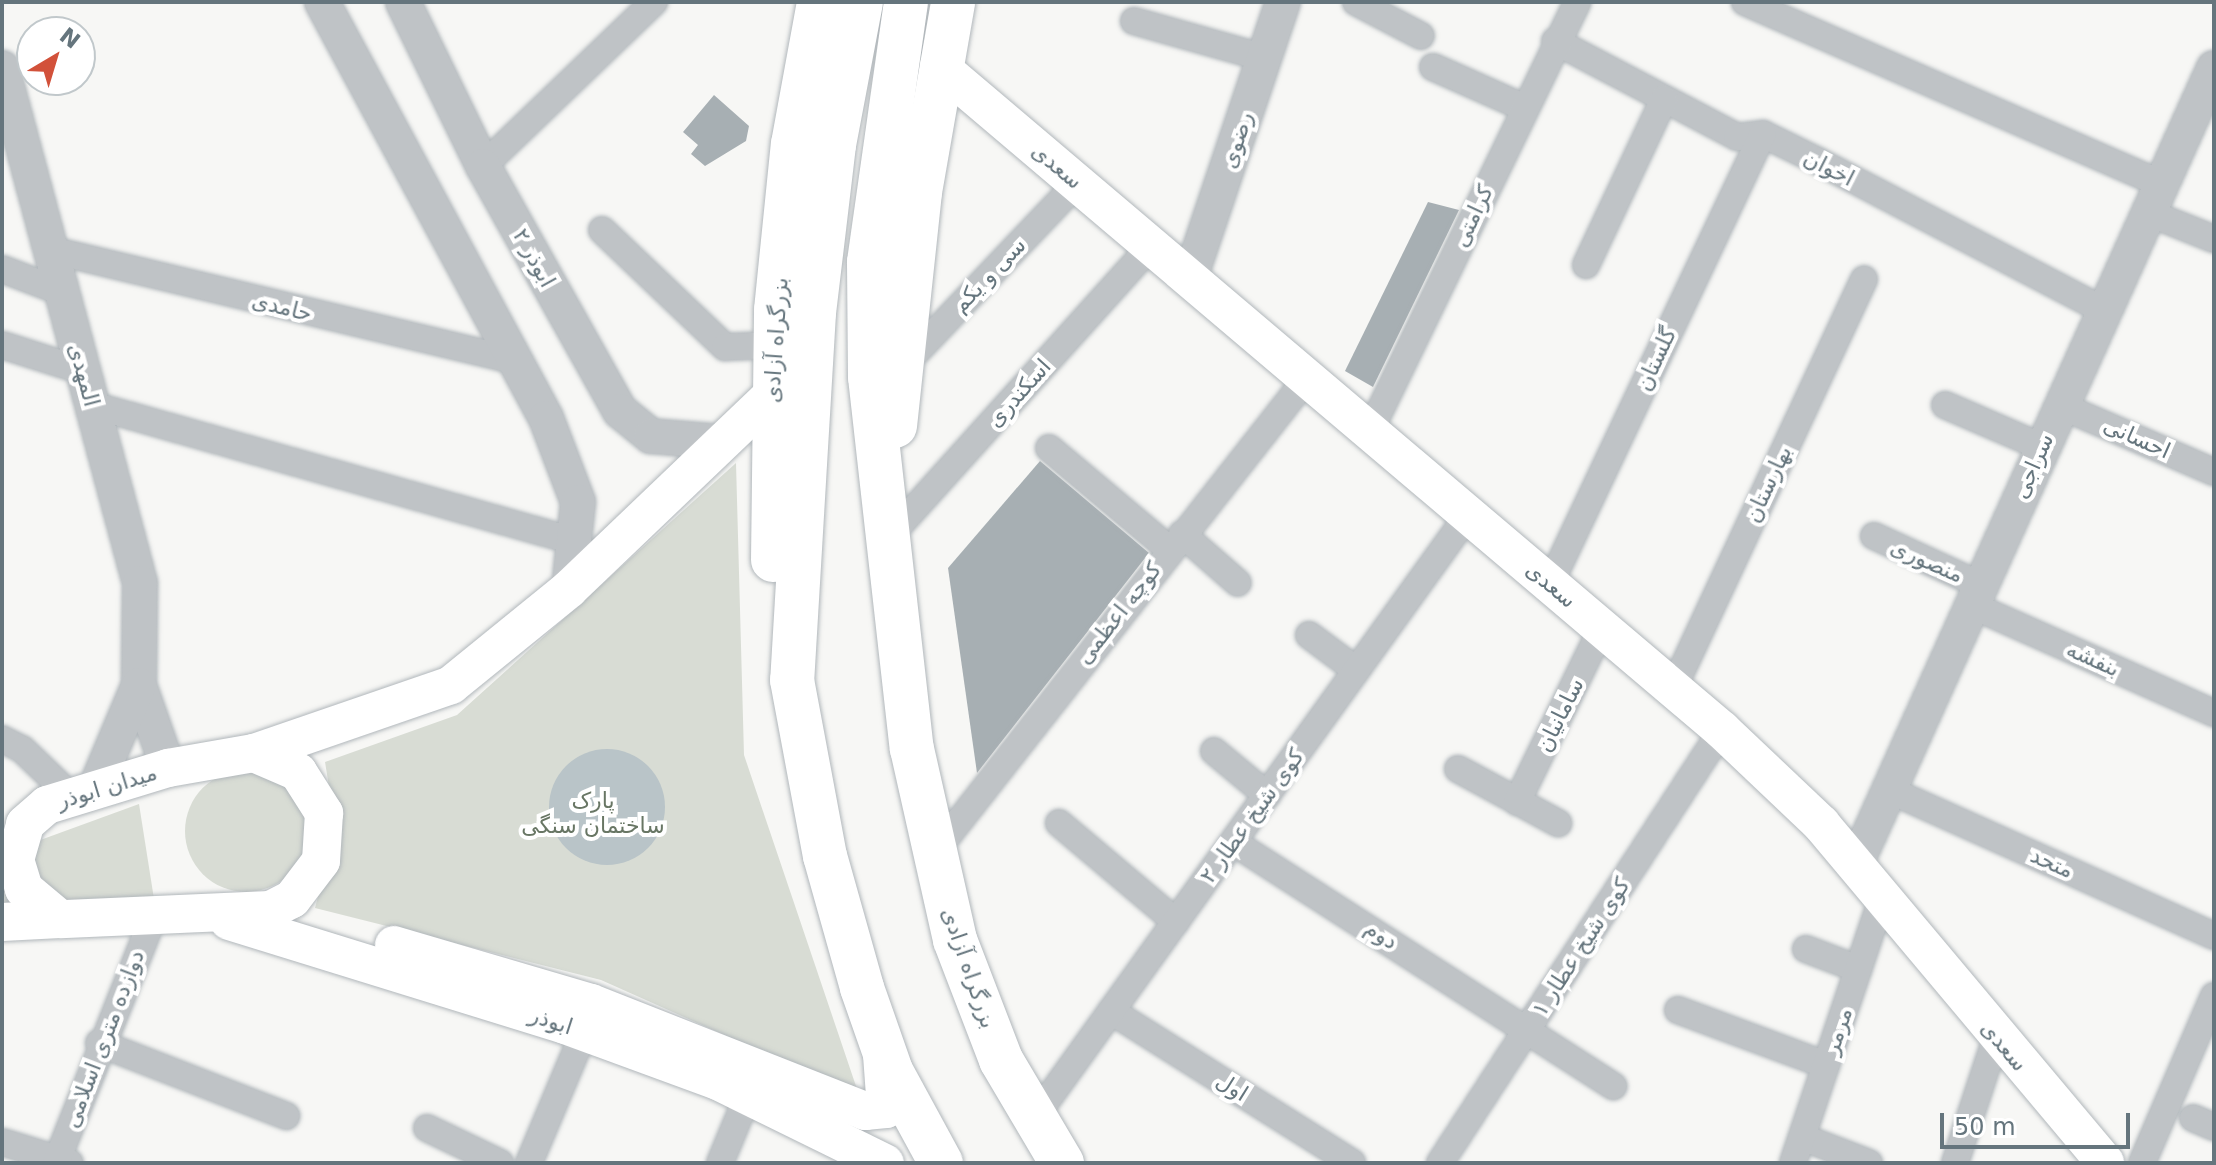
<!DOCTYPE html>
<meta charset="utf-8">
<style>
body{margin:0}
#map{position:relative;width:2216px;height:1165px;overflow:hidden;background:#f7f7f5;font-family:"DejaVu Sans",Cairo,sans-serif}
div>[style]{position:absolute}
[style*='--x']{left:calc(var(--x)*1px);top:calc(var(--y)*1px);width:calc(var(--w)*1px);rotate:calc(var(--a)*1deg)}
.green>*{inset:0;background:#d8dcd4}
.round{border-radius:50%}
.water>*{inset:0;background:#b9c4c8}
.building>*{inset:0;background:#a7afb3}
.roads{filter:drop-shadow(0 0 2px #b1b7bb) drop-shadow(0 0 2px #b1b7bb)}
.minor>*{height:26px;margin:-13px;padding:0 13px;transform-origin:13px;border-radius:13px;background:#bfc3c6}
.tertiary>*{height:34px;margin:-17px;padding:0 17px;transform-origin:17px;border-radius:17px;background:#bfc3c6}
.secondary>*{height:38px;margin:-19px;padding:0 19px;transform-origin:19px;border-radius:19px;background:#fff}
.trunk>*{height:44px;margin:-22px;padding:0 22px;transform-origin:22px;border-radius:22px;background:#fff}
span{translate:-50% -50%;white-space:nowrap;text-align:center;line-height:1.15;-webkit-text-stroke:8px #fff;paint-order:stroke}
.street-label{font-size:22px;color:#65757d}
.park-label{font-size:22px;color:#687664}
.frame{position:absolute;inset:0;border:4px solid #65757d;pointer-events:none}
.north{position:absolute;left:16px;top:16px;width:80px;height:80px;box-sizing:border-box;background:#fff;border:2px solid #c1c8cb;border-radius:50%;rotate:38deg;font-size:22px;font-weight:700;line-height:32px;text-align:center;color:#65757d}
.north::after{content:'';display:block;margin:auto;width:28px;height:36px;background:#d2513a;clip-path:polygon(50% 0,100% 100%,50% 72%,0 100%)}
.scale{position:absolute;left:1940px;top:1113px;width:190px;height:36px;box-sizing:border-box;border:4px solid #65757d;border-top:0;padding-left:10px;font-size:24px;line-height:28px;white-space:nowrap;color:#65757d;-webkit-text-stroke:6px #fff;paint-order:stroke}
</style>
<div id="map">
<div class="green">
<div style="clip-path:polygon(736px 463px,744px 755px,859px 1095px,601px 980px,315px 908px,336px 829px,325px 762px,457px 715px)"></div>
<div class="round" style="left:185px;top:770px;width:122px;height:122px"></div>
<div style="clip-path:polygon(139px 804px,154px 899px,2px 910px,2px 854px)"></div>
</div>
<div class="water">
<div class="round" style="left:549px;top:749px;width:116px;height:116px"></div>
</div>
<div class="building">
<div style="clip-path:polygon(714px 95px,749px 126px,746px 141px,705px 166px,691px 154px,698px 145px,683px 132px)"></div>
<div style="clip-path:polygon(1428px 202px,1459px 210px,1373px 387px,1345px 371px)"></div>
<div style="clip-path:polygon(1040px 461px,1149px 553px,977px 773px,948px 568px)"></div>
</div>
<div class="roads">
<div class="minor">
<div style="--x:1356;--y:2;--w:73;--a:27.6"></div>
<div style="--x:1745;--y:2;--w:456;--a:23.6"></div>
<div style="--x:1134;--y:21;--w:136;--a:15.8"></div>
<div style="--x:1555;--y:41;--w:206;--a:27.8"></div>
<div style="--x:1737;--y:137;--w:26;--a:-7"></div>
<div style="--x:1763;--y:134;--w:61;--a:26.1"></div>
<div style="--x:1818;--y:161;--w:319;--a:27.6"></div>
<div style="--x:1433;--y:67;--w:98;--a:24"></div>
<div style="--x:483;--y:166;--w:237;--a:-43.8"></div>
<div style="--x:2149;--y:213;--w:70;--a:21.8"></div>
<div style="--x:602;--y:230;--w:170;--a:43.6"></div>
<div style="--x:725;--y:347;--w:49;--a:-2.3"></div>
<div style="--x:51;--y:250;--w:476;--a:13.4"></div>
<div style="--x:1586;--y:265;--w:183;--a:-64.8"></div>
<div style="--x:2;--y:269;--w:64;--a:21"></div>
<div style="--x:2;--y:345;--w:85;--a:17.8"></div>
<div style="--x:903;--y:366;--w:253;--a:-46.4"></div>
<div style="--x:92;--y:405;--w:501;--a:15.76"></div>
<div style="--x:1945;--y:405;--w:106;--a:23.4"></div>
<div style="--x:2059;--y:405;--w:169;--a:23.4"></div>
<div style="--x:1370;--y:431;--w:476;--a:-64.2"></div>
<div style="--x:1049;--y:448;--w:158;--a:40.1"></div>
<div style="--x:1182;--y:534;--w:74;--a:41.2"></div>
<div style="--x:1874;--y:536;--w:117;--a:24.8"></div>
<div style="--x:887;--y:539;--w:394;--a:-48"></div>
<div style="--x:1550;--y:584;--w:498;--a:-64.7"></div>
<div style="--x:1971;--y:605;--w:266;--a:24"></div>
<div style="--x:1309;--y:635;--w:59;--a:36.7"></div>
<div style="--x:1673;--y:689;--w:452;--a:-65"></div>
<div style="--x:2;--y:739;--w:22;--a:27"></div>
<div style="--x:22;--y:749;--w:68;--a:43.8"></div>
<div style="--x:1214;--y:751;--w:69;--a:39.7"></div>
<div style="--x:1458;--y:769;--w:114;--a:28.4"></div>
<div style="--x:1889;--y:790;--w:356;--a:24.2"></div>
<div style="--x:1517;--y:802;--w:194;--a:-64"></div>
<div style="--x:1059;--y:823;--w:153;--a:40.2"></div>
<div style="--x:1233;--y:842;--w:452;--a:32.7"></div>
<div style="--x:935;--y:852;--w:603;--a:-51.87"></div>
<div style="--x:1806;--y:949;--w:56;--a:21"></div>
<div style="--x:1678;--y:1010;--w:158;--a:20.4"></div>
<div style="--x:1111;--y:1011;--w:285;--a:32.2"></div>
<div style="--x:99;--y:1043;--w:201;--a:21.3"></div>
<div style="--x:1035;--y:1117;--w:742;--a:-54.27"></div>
<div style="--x:2193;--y:1118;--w:23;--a:23"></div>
<div style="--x:427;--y:1128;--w:81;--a:25.6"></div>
<div style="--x:1802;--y:1137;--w:72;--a:21.2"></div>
<div style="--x:2;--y:1142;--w:71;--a:17.2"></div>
<div style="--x:56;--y:1163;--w:267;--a:-68.4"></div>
<div style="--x:529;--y:1163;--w:142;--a:-67.2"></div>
<div style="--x:720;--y:1163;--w:76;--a:-67.5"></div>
<div style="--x:1440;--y:1163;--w:517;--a:-56.93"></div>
<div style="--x:1793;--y:1163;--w:279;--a:-71.4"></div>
<div style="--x:1955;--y:1163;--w:132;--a:-71.8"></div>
<div style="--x:2142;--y:1163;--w:182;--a:-66.7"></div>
</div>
<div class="tertiary">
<div style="--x:322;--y:2;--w:472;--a:61.7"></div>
<div style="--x:546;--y:418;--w:90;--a:69.1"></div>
<div style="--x:578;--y:502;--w:87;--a:95.9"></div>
<div style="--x:403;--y:2;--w:182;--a:64"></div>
<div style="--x:483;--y:166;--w:281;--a:60.8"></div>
<div style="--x:620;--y:411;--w:40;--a:39"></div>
<div style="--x:651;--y:436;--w:72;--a:4.8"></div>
<div style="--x:2;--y:68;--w:533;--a:75"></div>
<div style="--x:140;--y:583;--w:102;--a:90.6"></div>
<div style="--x:139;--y:685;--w:88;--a:70.7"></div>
<div style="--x:1190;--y:278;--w:291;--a:-71.4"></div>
<div style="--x:95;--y:789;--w:113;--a:-67.1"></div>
<div style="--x:1855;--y:866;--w:875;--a:-65.78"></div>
</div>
<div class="secondary">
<div style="--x:939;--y:66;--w:1027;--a:40.3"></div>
<div style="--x:1722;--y:730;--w:137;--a:43.5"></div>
<div style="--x:1821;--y:824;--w:442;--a:50"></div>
<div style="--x:254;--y:753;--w:48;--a:23.4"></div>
<div style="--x:298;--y:772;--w:49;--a:57.6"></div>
<div style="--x:324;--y:813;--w:48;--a:93.6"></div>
<div style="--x:321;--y:861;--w:48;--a:127.3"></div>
<div style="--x:292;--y:899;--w:25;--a:153"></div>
<div style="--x:270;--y:910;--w:210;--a:177.5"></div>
<div style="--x:60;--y:919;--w:47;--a:-140.2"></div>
<div style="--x:24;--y:889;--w:30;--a:-107"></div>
<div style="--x:15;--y:860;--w:37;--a:-74"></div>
<div style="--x:25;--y:824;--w:29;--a:-41"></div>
<div style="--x:47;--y:805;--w:127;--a:-17"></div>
<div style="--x:168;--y:768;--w:87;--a:-9.9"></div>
<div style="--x:254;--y:753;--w:208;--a:-19"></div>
<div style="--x:451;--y:685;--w:152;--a:-39.1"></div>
<div style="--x:569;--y:589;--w:279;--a:-43.7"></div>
<div style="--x:229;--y:921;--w:352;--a:17.2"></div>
<div style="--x:565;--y:1025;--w:163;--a:20.1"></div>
<div style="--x:718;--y:1081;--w:186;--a:26.2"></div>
<div style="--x:2;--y:922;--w:58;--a:-3"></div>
<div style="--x:394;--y:945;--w:205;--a:16.4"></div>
<div style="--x:591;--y:1003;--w:295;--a:21.5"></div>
<div style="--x:865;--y:1111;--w:21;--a:-5"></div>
<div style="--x:886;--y:1109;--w:54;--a:-94.2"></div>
</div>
<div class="trunk">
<div style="--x:861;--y:2;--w:146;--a:100.7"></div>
<div style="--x:834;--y:145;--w:169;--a:96.8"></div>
<div style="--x:814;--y:313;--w:368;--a:93.4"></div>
<div style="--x:792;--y:680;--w:179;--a:79.4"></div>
<div style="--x:825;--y:856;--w:137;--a:74.3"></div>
<div style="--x:862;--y:988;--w:88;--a:70.7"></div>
<div style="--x:891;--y:1071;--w:105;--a:61.5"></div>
<div style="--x:906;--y:2;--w:263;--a:98.1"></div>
<div style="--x:869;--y:262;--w:115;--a:89.5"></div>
<div style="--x:870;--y:377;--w:374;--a:83.6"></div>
<div style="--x:912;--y:749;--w:196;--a:77.3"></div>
<div style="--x:955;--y:940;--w:129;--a:69"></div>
<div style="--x:1001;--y:1060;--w:120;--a:59.4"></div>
<div style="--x:895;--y:426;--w:235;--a:-83.9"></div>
<div style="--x:920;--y:192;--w:193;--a:-80.1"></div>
<div style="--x:773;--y:560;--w:250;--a:-89.3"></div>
<div style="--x:776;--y:310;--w:167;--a:-84.2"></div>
<div style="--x:793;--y:144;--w:144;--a:-79.6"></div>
</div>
</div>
<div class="street-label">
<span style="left:1237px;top:140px;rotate:-71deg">رضوی</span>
<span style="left:1057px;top:166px;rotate:40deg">سعدی</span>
<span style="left:1829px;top:168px;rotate:27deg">اخوان</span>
<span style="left:1473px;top:216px;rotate:-65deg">کرامتی</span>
<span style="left:534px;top:258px;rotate:61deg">ابوذر ۲</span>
<span style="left:989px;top:275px;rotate:-46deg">سی و یکم</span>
<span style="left:282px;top:307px;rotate:14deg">حامدی</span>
<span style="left:776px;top:340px;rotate:-86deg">بزرگراه آزادی</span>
<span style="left:1656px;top:359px;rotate:-65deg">گلستان</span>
<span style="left:84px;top:375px;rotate:75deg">المهدی</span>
<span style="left:1019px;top:393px;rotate:-48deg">اسکندری</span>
<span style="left:2137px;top:438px;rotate:24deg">احسانی</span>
<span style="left:2033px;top:466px;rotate:-66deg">سراجی</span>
<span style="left:1768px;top:484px;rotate:-65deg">بهارستان</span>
<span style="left:1927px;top:561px;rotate:24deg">منصوری</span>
<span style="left:1551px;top:585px;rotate:40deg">سعدی</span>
<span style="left:1119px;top:613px;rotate:-52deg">کوچه اعظمی</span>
<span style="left:2093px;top:659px;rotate:24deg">بنفشه</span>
<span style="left:1560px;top:715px;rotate:-64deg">سامانیان</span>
<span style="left:107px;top:787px;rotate:-17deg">میدان ابوذر</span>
<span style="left:1252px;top:816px;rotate:-54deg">کوی شیخ عطار ۲</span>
<span style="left:2052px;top:863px;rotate:24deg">متحد</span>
<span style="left:1381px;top:935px;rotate:32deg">دوم</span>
<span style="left:1581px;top:947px;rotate:-57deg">کوی شیخ عطار ۱</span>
<span style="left:969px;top:968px;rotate:71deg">بزرگراه آزادی</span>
<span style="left:551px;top:1021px;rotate:18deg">ابوذر</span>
<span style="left:1838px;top:1031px;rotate:-71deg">مرمر</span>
<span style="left:104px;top:1039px;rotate:-69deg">دوازده متری اسلامی</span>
<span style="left:2004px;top:1046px;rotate:50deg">سعدی</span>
<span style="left:1232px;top:1087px;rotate:32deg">اول</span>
</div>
<div class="park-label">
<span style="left:593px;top:813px">پارک<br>ساختمان سنگی</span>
</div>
<div class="frame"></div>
<div class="north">N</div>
<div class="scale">50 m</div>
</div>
